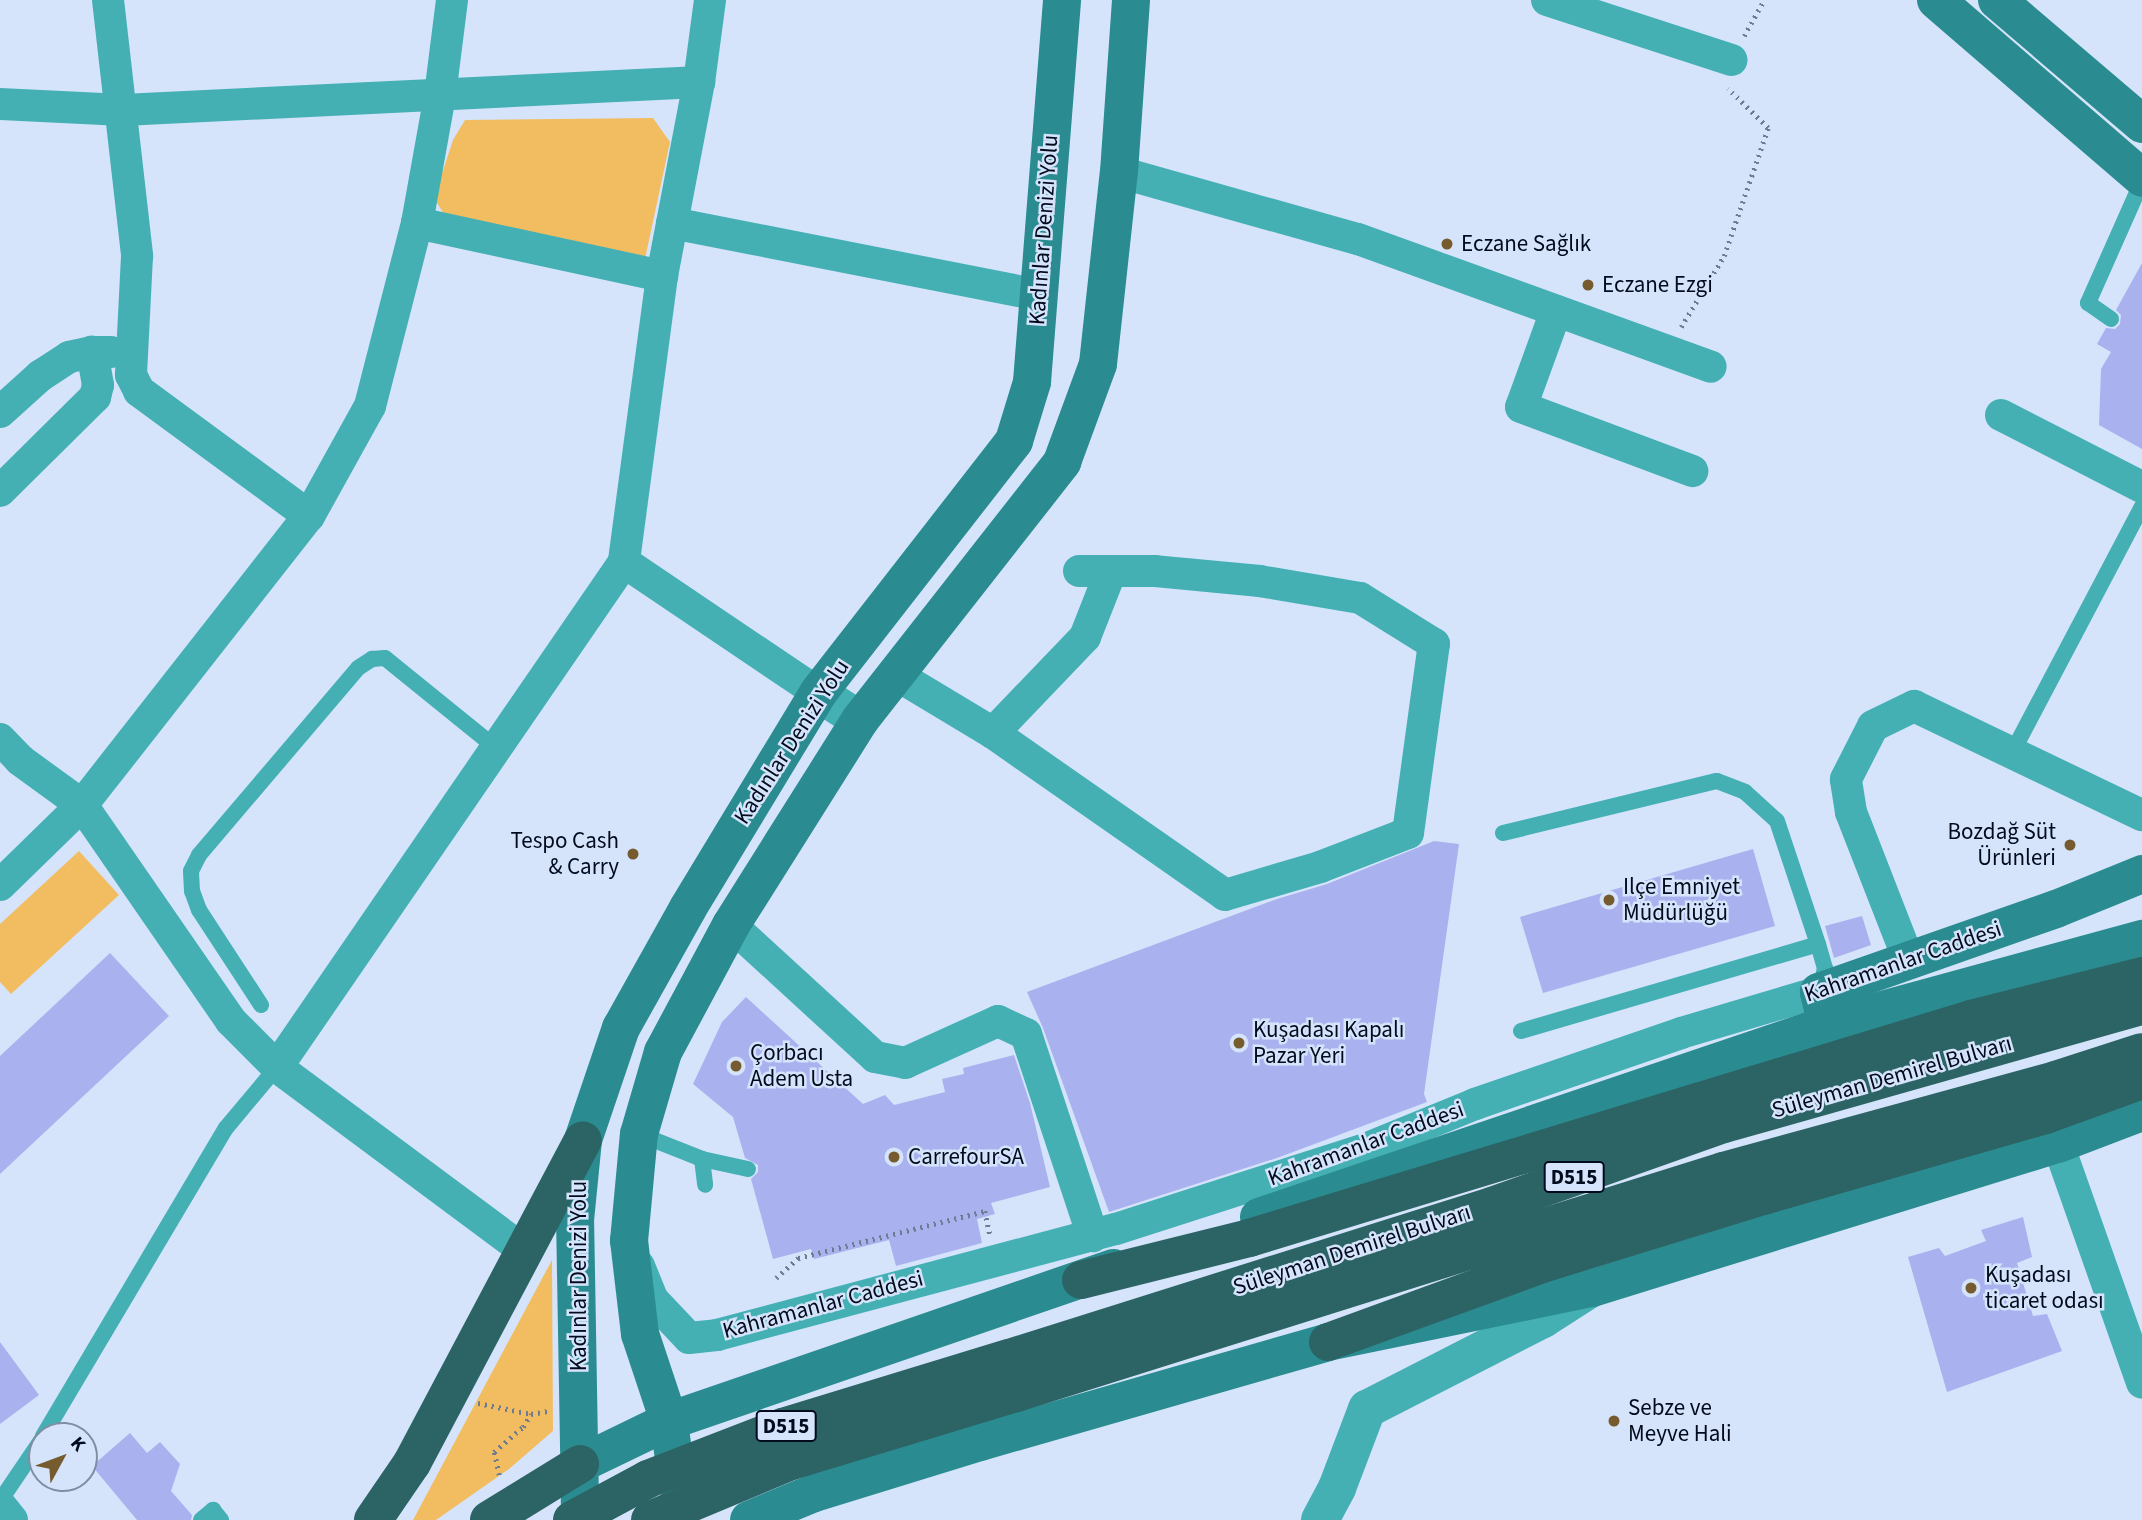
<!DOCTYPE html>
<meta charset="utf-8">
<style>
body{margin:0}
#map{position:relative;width:2142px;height:1520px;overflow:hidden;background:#d5e4fb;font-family:"Source Sans 3",sans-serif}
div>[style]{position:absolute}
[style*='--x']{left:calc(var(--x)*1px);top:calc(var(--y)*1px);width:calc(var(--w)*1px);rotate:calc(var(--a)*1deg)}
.green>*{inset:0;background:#f2bd61}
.building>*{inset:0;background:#aab1ef}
.path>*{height:4.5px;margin-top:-2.25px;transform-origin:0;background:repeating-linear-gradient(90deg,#6f7b90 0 2px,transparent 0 7px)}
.service>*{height:16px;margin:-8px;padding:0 8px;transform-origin:8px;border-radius:8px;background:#45b0b4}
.minor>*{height:32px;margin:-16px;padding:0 16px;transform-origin:16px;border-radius:16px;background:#45b0b4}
.tertiary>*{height:38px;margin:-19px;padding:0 19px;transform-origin:19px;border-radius:19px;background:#45b0b4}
.secondary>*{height:38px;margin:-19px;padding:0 19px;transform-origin:19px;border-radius:19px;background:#2a8c90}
.trunk>*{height:38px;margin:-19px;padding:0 19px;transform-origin:19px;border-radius:19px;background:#2c6466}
.trunk-bridge>*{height:38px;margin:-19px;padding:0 19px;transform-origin:19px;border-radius:19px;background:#2c6466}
.dots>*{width:19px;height:19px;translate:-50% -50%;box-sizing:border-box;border:4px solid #d5e4fb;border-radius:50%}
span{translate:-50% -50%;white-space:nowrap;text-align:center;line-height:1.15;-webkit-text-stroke:5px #d5e4fb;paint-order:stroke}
.shield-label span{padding:2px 5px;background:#d5e4fb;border:2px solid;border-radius:5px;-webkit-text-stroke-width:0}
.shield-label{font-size:21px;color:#020b1e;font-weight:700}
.street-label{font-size:23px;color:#020b1e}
.poi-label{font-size:23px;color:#020b1e}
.left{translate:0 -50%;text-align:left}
.right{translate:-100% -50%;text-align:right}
.north{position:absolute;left:28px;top:1422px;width:70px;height:70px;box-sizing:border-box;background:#d5e4fb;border:2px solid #818da3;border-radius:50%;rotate:49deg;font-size:19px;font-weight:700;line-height:28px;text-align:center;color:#020b1e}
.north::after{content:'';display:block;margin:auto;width:24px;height:32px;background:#755b2d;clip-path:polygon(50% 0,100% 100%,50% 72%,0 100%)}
</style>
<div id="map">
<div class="green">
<div style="clip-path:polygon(653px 118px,670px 142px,645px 259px,447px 219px,434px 198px,453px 140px,465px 120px)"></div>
<div style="clip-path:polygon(79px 851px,119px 895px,11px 994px,0 982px,0 924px)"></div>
<div style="clip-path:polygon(552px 1260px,553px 1431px,509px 1469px,436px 1520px,413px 1520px)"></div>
</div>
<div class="building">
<div style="clip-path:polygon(2142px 263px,2142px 449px,2099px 425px,2101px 369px,2111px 352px,2097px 344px,2106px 328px,2115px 329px,2120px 324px,2121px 315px,2116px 310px)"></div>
<div style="clip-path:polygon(1434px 841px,1459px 844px,1424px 1094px,1427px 1102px,1277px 1158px,1109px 1212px,1043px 1028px,1027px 992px,1277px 899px,1327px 884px)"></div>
<div style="clip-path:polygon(1753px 849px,1775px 926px,1543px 993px,1520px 917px)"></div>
<div style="clip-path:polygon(1862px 916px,1871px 945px,1834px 958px,1825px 926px)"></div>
<div style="clip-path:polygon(110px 953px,169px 1016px,0 1174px,0 1056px)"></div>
<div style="clip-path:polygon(746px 997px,863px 1104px,885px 1095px,894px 1105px,945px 1092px,942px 1079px,964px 1074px,963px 1068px,1014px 1055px,1030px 1103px,1050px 1187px,991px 1203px,995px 1214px,977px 1219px,982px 1243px,896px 1266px,889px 1240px,814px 1259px,811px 1249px,773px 1259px,751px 1179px,758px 1172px,758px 1165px,745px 1158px,733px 1117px,693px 1084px,722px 1022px)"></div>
<div style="clip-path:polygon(2023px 1217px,2032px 1257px,2017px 1263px,2033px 1316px,2047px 1314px,2062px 1351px,1947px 1392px,1908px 1257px,1939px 1248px,1945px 1256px,1986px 1241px,1981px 1230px)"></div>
<div style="clip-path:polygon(0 1342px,39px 1395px,0 1424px)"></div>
<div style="clip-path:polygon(130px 1433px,147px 1453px,160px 1442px,180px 1464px,171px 1491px,192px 1515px,191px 1520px,137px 1520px,92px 1466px)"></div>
</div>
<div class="path">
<div style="--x:1744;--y:36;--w:41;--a:-60.9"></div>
<div style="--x:1681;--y:327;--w:83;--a:-58.8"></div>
<div style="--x:1724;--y:256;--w:135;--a:-71"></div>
<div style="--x:1768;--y:128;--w:56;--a:-135.7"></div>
<div style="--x:776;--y:1278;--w:30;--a:-42"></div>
<div style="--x:798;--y:1258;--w:193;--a:-14.1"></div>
<div style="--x:985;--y:1211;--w:25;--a:78"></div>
<div style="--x:478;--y:1403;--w:54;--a:11.7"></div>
<div style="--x:531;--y:1414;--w:17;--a:-10"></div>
<div style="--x:499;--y:1475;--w:24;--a:-102"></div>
<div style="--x:494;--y:1452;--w:38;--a:-41"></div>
<div style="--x:523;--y:1427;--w:15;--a:-58"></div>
</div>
<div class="service">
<div style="--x:2111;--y:319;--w:28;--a:-145"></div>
<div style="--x:2088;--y:303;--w:133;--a:-66.1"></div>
<div style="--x:2012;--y:753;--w:279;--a:-62.2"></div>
<div style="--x:1503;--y:833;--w:220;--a:-13.7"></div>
<div style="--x:1717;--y:781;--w:30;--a:21"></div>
<div style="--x:1745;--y:792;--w:43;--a:42.2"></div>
<div style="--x:1777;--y:821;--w:130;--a:71.6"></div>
<div style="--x:261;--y:1005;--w:113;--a:-123.1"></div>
<div style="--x:199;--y:910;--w:20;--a:-110"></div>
<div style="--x:192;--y:891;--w:20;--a:-93"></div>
<div style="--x:191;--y:871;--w:18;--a:-63"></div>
<div style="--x:199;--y:855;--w:245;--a:-49.6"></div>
<div style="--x:358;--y:668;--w:17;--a:-33"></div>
<div style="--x:372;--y:659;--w:13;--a:-4"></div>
<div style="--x:385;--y:658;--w:143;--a:39"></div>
<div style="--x:1521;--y:1031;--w:309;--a:-16.3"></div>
<div style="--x:1818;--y:944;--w:25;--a:74"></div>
<div style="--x:1825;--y:968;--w:22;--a:103"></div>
<div style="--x:639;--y:1134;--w:68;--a:21.6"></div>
<div style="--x:702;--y:1159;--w:47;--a:12.3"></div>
<div style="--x:702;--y:1159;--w:26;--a:83"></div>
<div style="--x:43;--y:1436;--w:358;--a:-59.3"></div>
<div style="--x:226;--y:1128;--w:80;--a:-50.1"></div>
<div style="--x:0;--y:1501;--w:75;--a:-55.9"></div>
<div style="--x:201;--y:1520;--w:16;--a:-40"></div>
<div style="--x:213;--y:1510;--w:13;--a:51"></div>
</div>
<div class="minor">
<div style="--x:108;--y:0;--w:258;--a:83.5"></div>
<div style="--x:137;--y:256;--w:119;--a:92.9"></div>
<div style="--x:131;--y:375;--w:18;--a:63"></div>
<div style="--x:139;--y:391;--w:211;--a:36.3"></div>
<div style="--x:710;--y:0;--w:83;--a:97.6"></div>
<div style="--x:699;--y:82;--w:197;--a:100.8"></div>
<div style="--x:662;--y:276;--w:289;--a:97.6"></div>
<div style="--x:624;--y:562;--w:234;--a:34"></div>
<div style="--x:1547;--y:0;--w:194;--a:18"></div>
<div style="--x:0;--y:104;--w:123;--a:2.8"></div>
<div style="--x:123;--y:110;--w:577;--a:-2.78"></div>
<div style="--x:1119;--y:172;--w:248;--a:15.7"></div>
<div style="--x:1358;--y:239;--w:375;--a:19.9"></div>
<div style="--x:417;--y:223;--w:251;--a:12.2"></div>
<div style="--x:672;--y:223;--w:374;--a:11.1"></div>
<div style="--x:1556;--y:311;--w:102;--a:110"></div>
<div style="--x:1521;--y:407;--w:183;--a:20.5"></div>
<div style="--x:0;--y:412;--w:54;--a:-42"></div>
<div style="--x:40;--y:376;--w:35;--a:-33"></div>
<div style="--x:69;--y:357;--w:24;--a:-12"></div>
<div style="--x:92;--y:352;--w:19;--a:0"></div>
<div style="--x:2001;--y:415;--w:158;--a:27.1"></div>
<div style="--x:0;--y:491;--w:134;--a:-44.7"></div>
<div style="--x:95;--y:397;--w:12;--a:-76"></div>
<div style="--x:98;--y:385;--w:34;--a:-100"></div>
<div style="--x:895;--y:674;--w:114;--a:31"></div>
<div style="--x:993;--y:733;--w:283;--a:34.9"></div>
<div style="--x:1225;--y:895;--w:99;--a:-16.4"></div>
<div style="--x:1320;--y:867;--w:94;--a:-21.1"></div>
<div style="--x:1408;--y:833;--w:191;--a:-82.2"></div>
<div style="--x:1434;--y:644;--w:87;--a:-148.1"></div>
<div style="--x:1360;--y:598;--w:101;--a:-170.4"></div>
<div style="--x:1260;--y:581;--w:105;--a:-174.6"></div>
<div style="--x:1155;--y:571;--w:76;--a:180"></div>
<div style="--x:993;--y:733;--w:133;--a:-46.2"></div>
<div style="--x:1085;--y:637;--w:71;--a:-68.5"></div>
<div style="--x:0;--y:739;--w:29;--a:46"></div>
<div style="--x:20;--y:760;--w:77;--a:36"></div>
<div style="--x:82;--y:805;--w:262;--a:55.4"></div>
<div style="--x:231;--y:1021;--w:65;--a:45"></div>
<div style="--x:277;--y:1067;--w:305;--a:36.6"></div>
<div style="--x:0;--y:885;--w:115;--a:-44.3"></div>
<div style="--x:82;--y:805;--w:367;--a:-51.9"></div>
<div style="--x:309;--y:516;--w:126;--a:-61"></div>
<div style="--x:370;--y:406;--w:189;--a:-75.6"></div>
<div style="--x:417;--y:223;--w:130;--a:-79.8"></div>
<div style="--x:440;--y:95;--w:96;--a:-82.8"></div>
<div style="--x:731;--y:925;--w:195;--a:42.5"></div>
<div style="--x:875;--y:1057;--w:31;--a:11"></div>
<div style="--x:905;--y:1063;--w:102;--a:-24.3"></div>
<div style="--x:998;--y:1021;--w:31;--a:25"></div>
<div style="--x:1026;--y:1034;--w:213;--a:71.7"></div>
<div style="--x:1909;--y:961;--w:160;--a:-111.3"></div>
<div style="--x:1851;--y:812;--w:33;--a:-99"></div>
<div style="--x:1846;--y:779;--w:59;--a:-63"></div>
<div style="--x:1873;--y:726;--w:46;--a:-26"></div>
<div style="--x:1914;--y:706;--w:253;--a:25.6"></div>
<div style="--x:277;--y:1067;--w:613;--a:-55.51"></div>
<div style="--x:2058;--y:1144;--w:253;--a:70.6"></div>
<div style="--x:639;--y:1266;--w:37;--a:68"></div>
<div style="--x:653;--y:1300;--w:52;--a:46.5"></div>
<div style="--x:689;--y:1338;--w:28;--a:-6"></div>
<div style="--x:717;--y:1335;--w:413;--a:-14.9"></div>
<div style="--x:1116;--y:1229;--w:262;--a:-17.8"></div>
<div style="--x:1365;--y:1149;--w:119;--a:-22.2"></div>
<div style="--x:1475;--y:1104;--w:218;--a:-19"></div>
<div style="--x:1681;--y:1033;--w:144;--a:-16.5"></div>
<div style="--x:0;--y:1505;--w:19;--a:51"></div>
</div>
<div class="tertiary">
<div style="--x:818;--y:693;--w:50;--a:32.7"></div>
<div style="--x:1320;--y:1520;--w:36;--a:-62"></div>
<div style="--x:1337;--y:1488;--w:85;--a:-69.2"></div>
<div style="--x:1367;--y:1409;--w:198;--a:-27.1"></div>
<div style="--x:1543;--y:1319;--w:56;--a:-32.6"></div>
</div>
<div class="secondary">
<div style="--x:1936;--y:0;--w:272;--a:40.8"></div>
<div style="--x:1997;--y:0;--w:191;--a:40.5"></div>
<div style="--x:1827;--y:1025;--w:34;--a:-104"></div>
<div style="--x:1819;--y:992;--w:251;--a:-19.3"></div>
<div style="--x:2056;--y:909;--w:93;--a:-22.1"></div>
<div style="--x:1259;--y:1217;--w:600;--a:-18.68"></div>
<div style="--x:1827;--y:1025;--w:327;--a:-15.3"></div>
<div style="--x:580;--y:1464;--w:99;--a:-25.8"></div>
<div style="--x:669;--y:1421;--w:470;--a:-19"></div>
<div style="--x:683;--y:1500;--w:19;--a:-108"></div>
<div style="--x:677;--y:1482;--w:62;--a:-97.5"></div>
<div style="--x:669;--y:1421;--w:92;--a:-108.4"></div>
<div style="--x:640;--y:1334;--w:94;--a:-96.7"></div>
<div style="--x:629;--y:1241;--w:107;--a:-84.7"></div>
<div style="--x:639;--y:1134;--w:85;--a:-73.7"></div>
<div style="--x:663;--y:1052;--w:144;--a:-61.8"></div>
<div style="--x:731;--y:925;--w:242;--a:-57.8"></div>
<div style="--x:860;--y:720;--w:328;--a:-51.9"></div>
<div style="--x:1062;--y:462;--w:104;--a:-69.8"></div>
<div style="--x:1098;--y:364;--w:193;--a:-83.8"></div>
<div style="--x:1119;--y:172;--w:172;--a:-86"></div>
<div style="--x:585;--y:1520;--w:19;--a:-106"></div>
<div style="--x:580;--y:1502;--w:282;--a:-91"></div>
<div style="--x:575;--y:1220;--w:80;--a:-84.3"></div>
<div style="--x:583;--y:1140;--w:118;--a:-71.3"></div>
<div style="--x:621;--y:1028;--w:137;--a:-60.8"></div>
<div style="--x:688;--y:908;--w:251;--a:-58.8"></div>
<div style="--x:818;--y:693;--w:319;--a:-52.1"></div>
<div style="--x:1014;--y:441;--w:62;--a:-73"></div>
<div style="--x:1032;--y:382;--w:383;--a:-85.5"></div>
<div style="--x:749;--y:1520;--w:70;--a:-22.6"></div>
<div style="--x:814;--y:1493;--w:174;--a:-17.1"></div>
<div style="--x:980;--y:1442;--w:362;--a:-16"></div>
<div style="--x:1328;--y:1342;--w:269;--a:-11.6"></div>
<div style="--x:1592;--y:1288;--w:488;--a:-17.2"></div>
<div style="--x:2058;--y:1144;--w:90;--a:-20.9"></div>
</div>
<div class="trunk">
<div style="--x:1081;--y:1280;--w:173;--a:-14"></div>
<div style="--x:1249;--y:1238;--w:754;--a:-16.87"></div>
<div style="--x:1971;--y:1019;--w:176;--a:-14.1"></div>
<div style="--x:1328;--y:1342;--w:228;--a:-20"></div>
<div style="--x:1542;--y:1264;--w:231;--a:-17.1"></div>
<div style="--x:1763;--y:1196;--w:294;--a:-16"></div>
<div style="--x:2046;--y:1115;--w:102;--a:-20"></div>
<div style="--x:1009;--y:1358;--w:506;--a:-17.47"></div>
<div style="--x:1492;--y:1206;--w:246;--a:-19.5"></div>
<div style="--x:1724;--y:1124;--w:434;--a:-15.8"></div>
<div style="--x:1016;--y:1393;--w:741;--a:-17.43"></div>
<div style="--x:1723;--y:1171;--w:344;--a:-15.3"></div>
<div style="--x:2055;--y:1080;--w:91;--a:-17.8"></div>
<div style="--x:373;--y:1520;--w:69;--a:-55.6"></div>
<div style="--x:412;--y:1463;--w:365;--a:-62.1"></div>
<div style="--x:489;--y:1520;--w:107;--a:-31.6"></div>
</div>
<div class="trunk-bridge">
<div style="--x:572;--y:1520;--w:86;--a:-28.3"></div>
<div style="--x:648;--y:1479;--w:145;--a:-21.1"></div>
<div style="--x:783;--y:1427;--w:236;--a:-17"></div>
<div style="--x:650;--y:1520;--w:153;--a:-22.7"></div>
<div style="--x:791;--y:1461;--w:235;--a:-16.8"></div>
</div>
<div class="dots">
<div style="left:1447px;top:244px;background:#755b2d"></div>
<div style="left:1588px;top:285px;background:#755b2d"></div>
<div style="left:2070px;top:845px;background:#755b2d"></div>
<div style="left:633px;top:854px;background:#755b2d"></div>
<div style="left:1609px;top:900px;background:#755b2d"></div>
<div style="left:1239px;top:1043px;background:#755b2d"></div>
<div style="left:736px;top:1066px;background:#755b2d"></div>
<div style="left:894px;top:1157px;background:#755b2d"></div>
<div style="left:1971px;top:1288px;background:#755b2d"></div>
<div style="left:1614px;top:1421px;background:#755b2d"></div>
</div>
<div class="shield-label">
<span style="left:1574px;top:1177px">D515</span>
<span style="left:786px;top:1426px">D515</span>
</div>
<div class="street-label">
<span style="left:1044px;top:230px;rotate:-86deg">Kadınlar Denizi Yolu</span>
<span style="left:792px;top:742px;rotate:-57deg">Kadınlar Denizi Yolu</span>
<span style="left:1903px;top:962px;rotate:-19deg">Kahramanlar Caddesi</span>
<span style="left:1892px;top:1077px;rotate:-16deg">Süleyman Demirel Bulvarı</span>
<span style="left:1366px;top:1144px;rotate:-20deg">Kahramanlar Caddesi</span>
<span style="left:1352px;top:1250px;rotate:-18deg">Süleyman Demirel Bulvarı</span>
<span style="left:579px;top:1276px;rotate:-90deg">Kadınlar Denizi Yolu</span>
<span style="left:823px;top:1305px;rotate:-15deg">Kahramanlar Caddesi</span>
</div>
<div class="poi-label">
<span class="left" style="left:1461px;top:244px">Eczane Sağlık</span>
<span class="left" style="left:1602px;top:285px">Eczane Ezgi</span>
<span class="right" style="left:2056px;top:845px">Bozdağ Süt<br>Ürünleri</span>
<span class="right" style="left:619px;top:854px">Tespo Cash<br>&amp; Carry</span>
<span class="left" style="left:1623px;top:900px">Ilçe Emniyet<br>Müdürlüğü</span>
<span class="left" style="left:1253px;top:1043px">Kuşadası Kapalı<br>Pazar Yeri</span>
<span class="left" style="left:750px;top:1066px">Çorbacı<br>Adem Usta</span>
<span class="left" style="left:908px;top:1157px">CarrefourSA</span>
<span class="left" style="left:1985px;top:1288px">Kuşadası<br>ticaret odası</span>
<span class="left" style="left:1628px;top:1421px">Sebze ve<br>Meyve Hali</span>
</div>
<div class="north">K</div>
</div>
